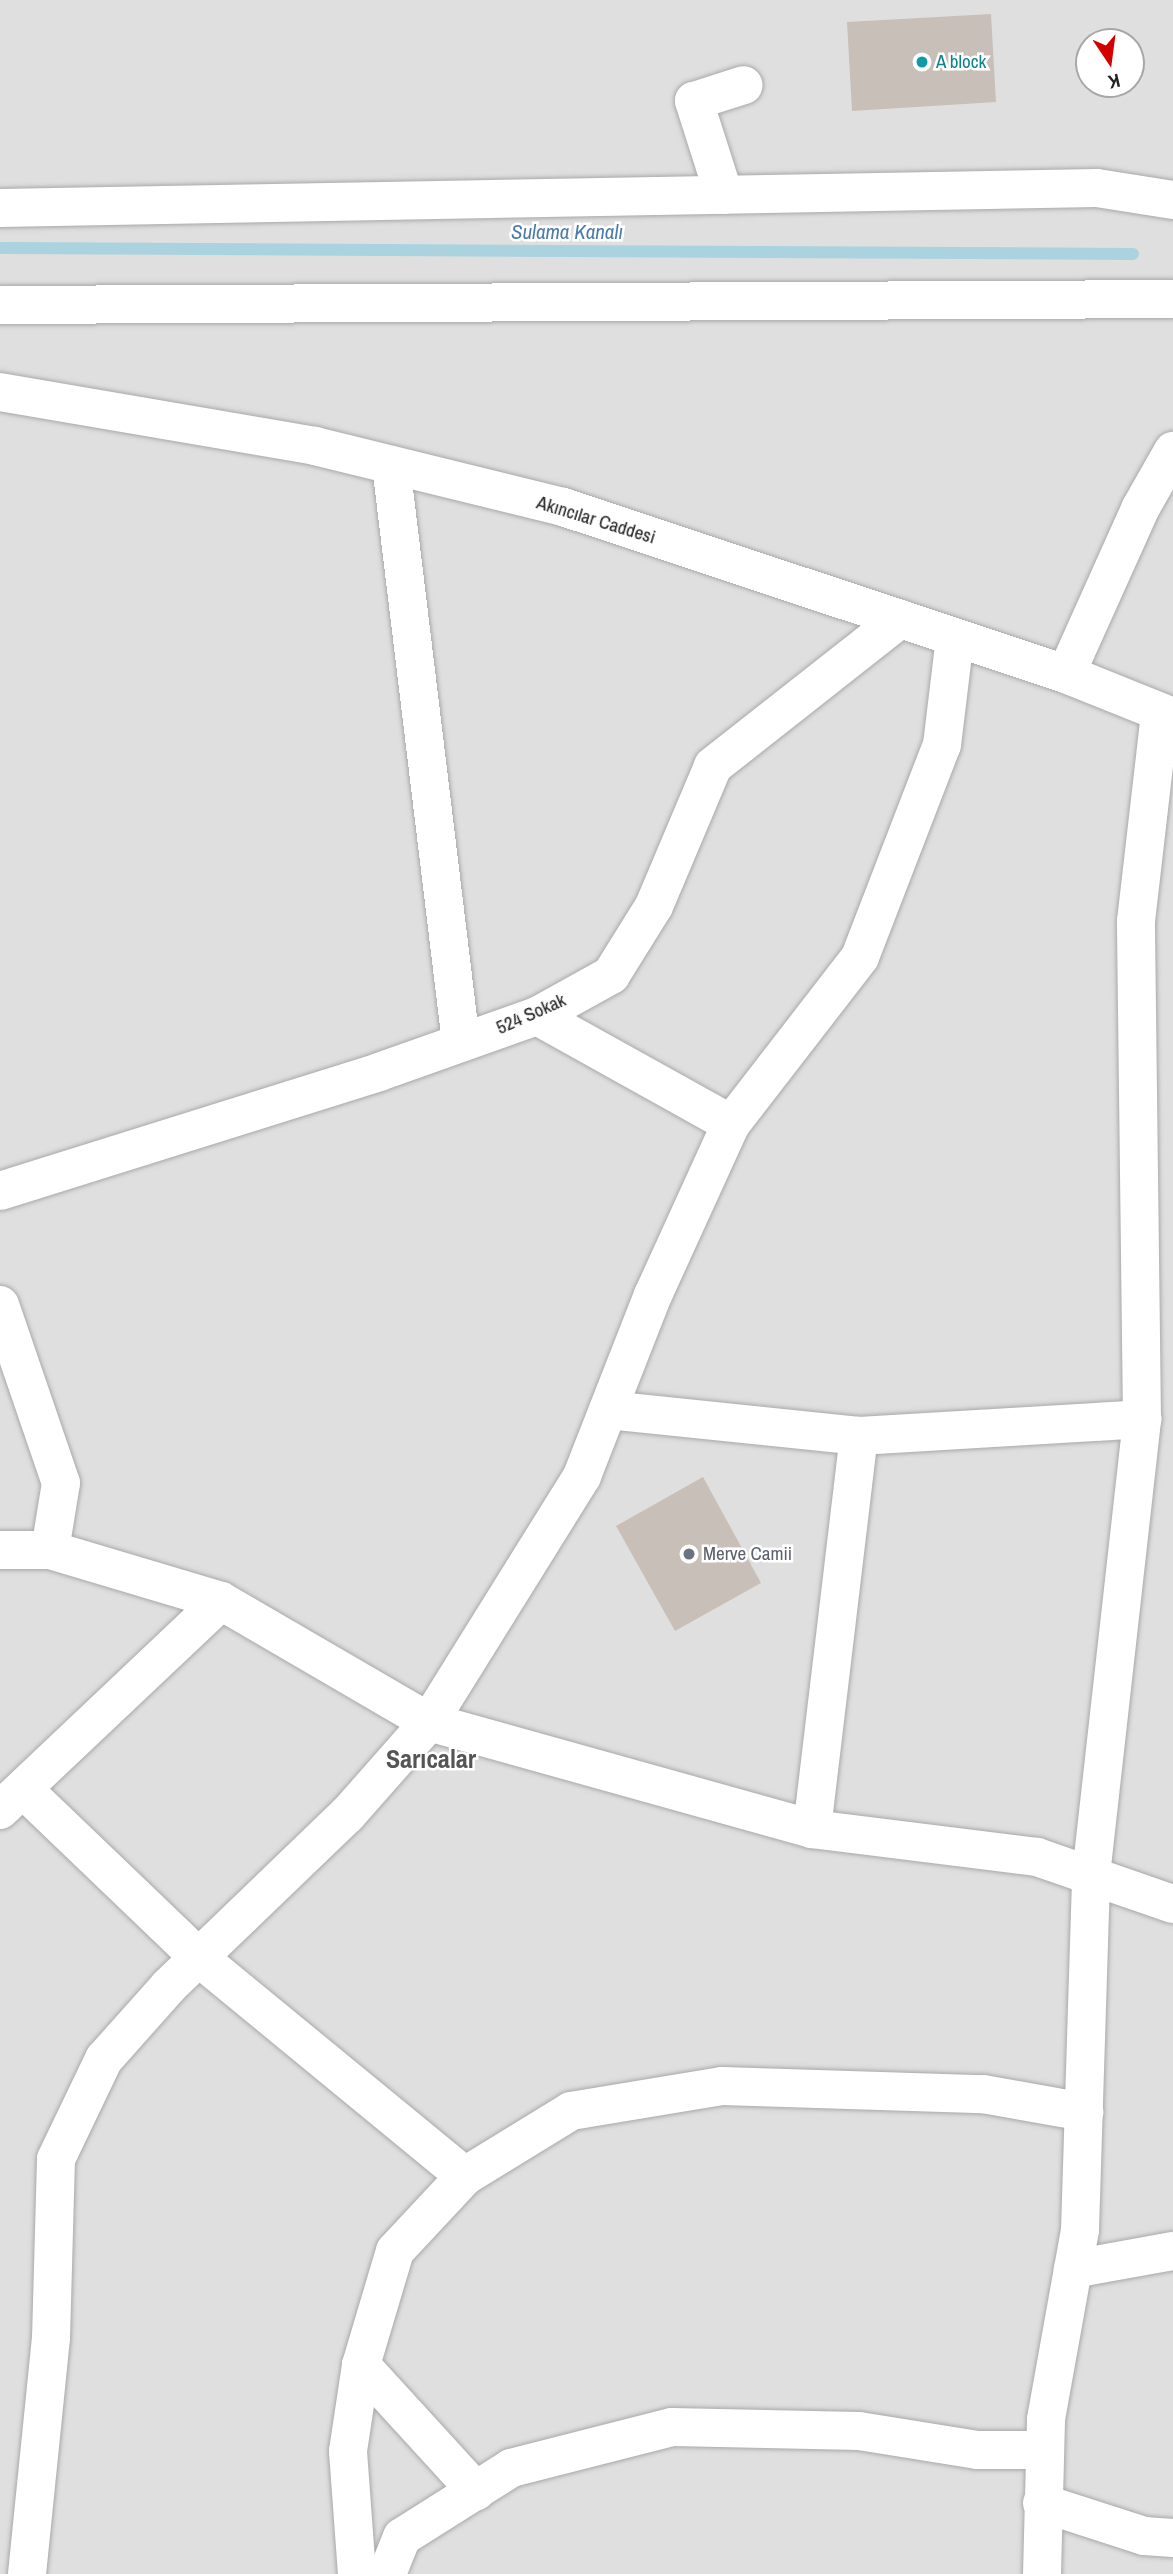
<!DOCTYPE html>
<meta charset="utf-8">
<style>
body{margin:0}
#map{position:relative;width:1173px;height:2574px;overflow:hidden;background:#f2efe9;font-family:"Archivo Narrow",sans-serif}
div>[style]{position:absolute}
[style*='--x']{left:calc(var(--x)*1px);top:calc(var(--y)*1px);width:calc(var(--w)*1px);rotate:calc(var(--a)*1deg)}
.residential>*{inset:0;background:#e0dfdf}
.stream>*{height:12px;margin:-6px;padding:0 6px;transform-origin:6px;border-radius:6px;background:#aad3df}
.building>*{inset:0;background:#c7bfb8}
.roads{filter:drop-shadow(0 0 2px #a9a9a9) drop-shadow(0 0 2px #a9a9a9)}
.minor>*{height:38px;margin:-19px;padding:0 19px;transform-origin:19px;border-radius:19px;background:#fff}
.dots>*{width:19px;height:19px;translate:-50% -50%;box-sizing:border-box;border:4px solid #fff;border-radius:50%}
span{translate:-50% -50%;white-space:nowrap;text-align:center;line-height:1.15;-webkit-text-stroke:5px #fff;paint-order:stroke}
.culture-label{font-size:19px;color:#0d838f}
.left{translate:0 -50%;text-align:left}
.street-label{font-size:19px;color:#222}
.worship-label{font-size:19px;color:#5b616d}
.water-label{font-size:21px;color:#4a7aab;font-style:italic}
.district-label{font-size:26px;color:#555;font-weight:700}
.north{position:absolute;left:1075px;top:28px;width:70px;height:70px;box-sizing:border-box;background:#fff;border:2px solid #a7a7a7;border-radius:50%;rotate:167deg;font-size:19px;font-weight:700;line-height:28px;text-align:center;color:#222}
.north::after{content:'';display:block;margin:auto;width:24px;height:32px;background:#d40000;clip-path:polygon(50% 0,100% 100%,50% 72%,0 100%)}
</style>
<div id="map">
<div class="residential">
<div style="clip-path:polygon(evenodd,0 0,1173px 0,1173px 2574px,0 2574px,0 0,1089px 42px,1131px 42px,1131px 84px,1089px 84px,1089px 42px)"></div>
</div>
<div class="stream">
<div style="--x:0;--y:248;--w:1133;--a:0.3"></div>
</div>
<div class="building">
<div style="clip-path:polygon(991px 14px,996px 102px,852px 111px,847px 22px)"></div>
<div style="clip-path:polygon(703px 1477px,761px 1583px,675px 1631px,616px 1526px)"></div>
</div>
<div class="roads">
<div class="minor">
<div style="--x:724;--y:195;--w:99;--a:-107.7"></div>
<div style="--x:694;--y:101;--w:52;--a:-17.7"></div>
<div style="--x:0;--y:208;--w:1097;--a:-1.04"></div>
<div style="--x:1097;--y:188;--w:77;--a:9"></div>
<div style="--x:0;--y:305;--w:1173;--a:-0.29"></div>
<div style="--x:0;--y:392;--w:320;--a:9.7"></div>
<div style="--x:315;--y:446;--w:255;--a:13.8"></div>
<div style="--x:563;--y:507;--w:530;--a:18.37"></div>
<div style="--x:1066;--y:674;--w:115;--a:21.9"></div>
<div style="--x:391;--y:465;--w:582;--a:83.09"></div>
<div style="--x:1066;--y:674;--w:181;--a:-65.8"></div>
<div style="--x:1140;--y:509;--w:67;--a:-60.4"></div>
<div style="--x:537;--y:1016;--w:222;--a:29.1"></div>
<div style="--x:0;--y:1191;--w:397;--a:-17.4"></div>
<div style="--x:379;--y:1072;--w:168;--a:-19.5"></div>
<div style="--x:537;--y:1016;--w:85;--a:-29"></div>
<div style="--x:611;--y:975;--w:81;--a:-58.1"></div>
<div style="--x:654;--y:906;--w:152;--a:-67.1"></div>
<div style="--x:713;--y:766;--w:238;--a:-38.2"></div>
<div style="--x:0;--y:1305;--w:188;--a:71.1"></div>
<div style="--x:61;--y:1483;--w:68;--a:99.3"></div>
<div style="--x:608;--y:1410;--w:252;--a:5.9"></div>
<div style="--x:859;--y:1436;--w:284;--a:-3.4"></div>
<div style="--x:0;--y:1550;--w:50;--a:0"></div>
<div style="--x:50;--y:1550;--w:178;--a:16.6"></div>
<div style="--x:221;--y:1601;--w:241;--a:30.2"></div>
<div style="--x:429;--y:1722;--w:398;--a:15.6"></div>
<div style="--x:812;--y:1829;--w:227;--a:7.1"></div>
<div style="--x:1037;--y:1857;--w:144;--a:19.1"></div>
<div style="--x:24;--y:1790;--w:241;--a:43.8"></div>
<div style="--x:198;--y:1957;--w:345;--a:39.4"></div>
<div style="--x:0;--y:1810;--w:304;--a:-43.4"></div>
<div style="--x:812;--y:1829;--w:396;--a:-83.2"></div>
<div style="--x:1073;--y:2269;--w:102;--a:-10.2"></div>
<div style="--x:361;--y:2365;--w:171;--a:47.6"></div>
<div style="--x:1042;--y:2503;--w:107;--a:17.9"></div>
<div style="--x:1144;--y:2536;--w:29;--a:4"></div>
<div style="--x:27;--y:2574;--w:237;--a:-84.2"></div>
<div style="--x:51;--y:2338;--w:179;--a:-88.4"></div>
<div style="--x:56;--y:2159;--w:111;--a:-64.4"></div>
<div style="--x:104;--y:2059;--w:98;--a:-48.3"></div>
<div style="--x:169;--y:1986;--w:247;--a:-43.9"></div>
<div style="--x:347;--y:1815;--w:124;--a:-48.6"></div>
<div style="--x:429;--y:1722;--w:290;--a:-58.1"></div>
<div style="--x:582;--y:1476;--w:194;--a:-68.6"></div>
<div style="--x:653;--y:1295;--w:188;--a:-65.5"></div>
<div style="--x:731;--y:1124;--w:211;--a:-52.3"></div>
<div style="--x:860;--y:957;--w:227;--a:-68.9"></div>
<div style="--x:942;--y:745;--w:108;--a:-83.1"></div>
<div style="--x:357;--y:2574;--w:123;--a:-94.2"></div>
<div style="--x:348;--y:2451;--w:87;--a:-81.4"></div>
<div style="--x:361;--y:2365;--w:119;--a:-73.4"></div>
<div style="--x:395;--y:2251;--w:103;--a:-47"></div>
<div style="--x:465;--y:2176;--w:124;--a:-31.5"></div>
<div style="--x:571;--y:2111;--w:153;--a:-9.4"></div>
<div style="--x:722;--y:2086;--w:261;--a:1.8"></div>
<div style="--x:983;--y:2094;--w:103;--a:10.1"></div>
<div style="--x:387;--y:2574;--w:40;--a:-68"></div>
<div style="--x:402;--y:2537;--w:129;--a:-32.3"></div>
<div style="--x:511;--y:2468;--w:166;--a:-14.3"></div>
<div style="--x:672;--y:2427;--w:187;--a:1.2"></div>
<div style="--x:859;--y:2431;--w:120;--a:9.1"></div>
<div style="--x:977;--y:2450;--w:68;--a:0"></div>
<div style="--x:1042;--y:2574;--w:155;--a:-88.5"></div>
<div style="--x:1046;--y:2419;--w:192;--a:-79.8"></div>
<div style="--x:1080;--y:2230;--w:355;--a:-88.2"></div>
<div style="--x:1091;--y:1875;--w:459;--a:-83.6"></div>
<div style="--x:1142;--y:1419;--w:498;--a:-90.7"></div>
<div style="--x:1136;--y:921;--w:210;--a:-83.4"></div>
</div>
</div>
<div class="dots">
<div style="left:922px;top:62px;background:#0f9aa8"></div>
<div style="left:689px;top:1554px;background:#6b7280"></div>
</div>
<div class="culture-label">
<span class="left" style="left:936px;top:62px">A block</span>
</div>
<div class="street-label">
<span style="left:596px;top:520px;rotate:17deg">Akıncılar Caddesi</span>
<span style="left:531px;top:1014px;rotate:-24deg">524 Sokak</span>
</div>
<div class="worship-label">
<span class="left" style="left:703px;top:1554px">Merve Camii</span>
</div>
<div class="water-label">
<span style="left:567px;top:232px">Sulama Kanalı</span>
</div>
<div class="district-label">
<span style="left:431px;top:1759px">Sarıcalar</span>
</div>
<div class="north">K</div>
</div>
